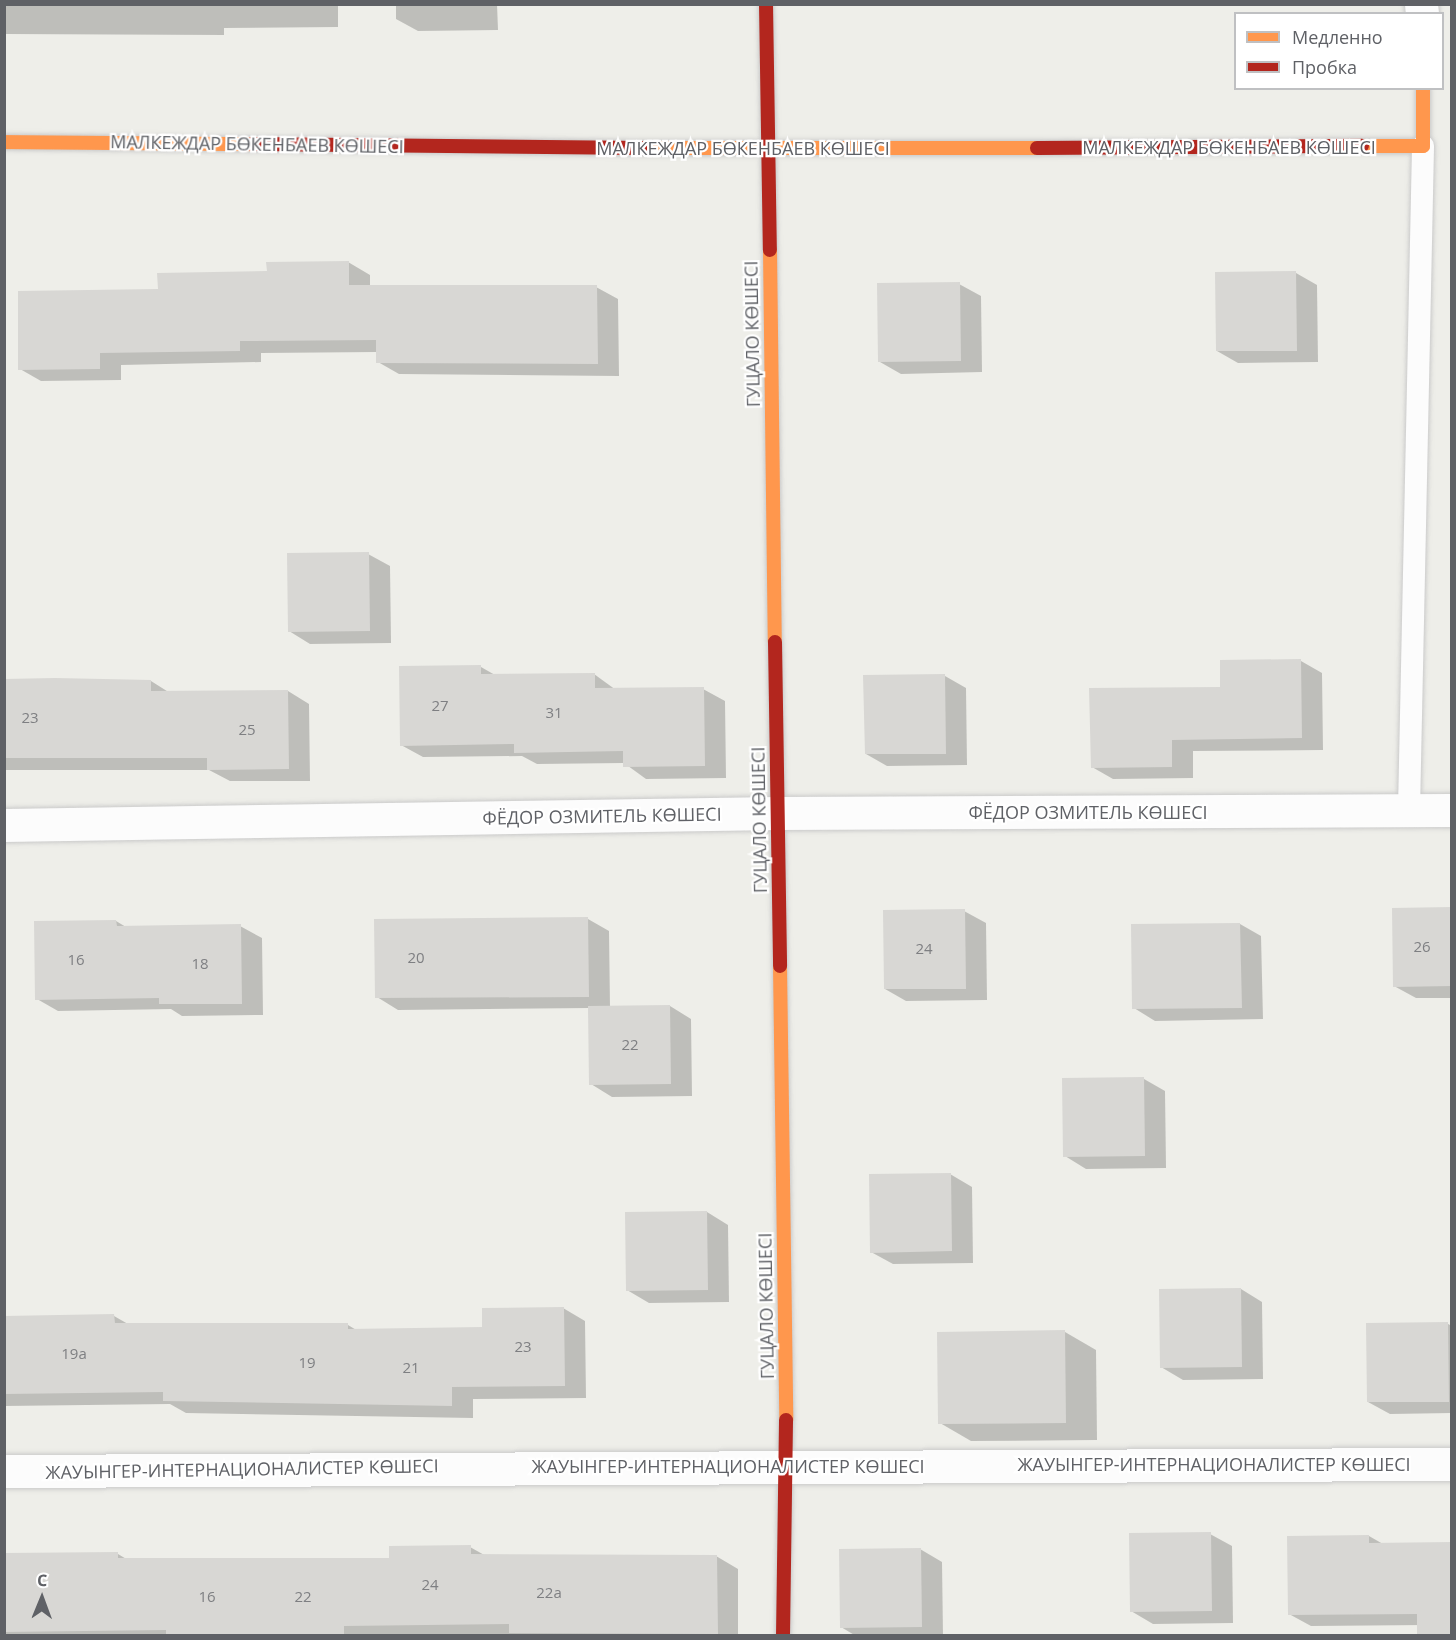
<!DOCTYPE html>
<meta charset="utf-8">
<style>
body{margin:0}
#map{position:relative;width:1456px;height:1640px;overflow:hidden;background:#eeeee9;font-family:"Open Sans",sans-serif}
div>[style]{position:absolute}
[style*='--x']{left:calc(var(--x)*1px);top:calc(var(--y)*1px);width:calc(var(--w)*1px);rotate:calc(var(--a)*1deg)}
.shadow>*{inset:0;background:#0003}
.building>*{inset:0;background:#d8d7d4}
.roads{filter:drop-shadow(0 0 2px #cacaca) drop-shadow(0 0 2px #cacaca)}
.lane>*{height:22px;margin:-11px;padding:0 11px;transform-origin:11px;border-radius:11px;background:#fcfcfc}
.street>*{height:33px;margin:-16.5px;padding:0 16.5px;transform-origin:16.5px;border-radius:16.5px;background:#fcfcfc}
.slow>*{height:14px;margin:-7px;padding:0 7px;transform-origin:7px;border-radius:7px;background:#ff974d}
.jam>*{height:14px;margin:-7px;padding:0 7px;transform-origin:7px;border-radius:7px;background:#b3261e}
span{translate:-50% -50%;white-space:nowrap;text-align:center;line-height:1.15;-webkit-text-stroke:4.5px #fff;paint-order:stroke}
.number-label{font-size:15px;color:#7e7f82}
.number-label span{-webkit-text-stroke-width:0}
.street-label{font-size:18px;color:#5f6166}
.frame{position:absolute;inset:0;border:6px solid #5f6166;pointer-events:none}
.legend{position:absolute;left:1234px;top:12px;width:210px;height:78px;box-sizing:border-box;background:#fff;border:2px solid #bfc0c2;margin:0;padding:8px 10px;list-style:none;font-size:18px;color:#5f6166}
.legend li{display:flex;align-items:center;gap:12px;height:30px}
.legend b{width:30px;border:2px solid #bfc0c2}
.north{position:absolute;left:12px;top:1568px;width:60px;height:60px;-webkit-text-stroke:4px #fff;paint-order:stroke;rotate:1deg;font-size:16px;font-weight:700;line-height:24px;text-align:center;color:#5f6166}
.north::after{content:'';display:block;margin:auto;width:21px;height:27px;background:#5f6166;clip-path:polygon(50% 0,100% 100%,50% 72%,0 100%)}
</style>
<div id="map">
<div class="shadow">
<div style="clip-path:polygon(4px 4px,338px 4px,338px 27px,224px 28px,224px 35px,4px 34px)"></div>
<div style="clip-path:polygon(396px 4px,497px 4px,498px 30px,418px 31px,396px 19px)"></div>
<div style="clip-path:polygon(348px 262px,370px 275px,370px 286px,596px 287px,618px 299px,619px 376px,399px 374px,378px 362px,377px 352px,261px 353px,261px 362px,121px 365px,121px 380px,41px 381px,20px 369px,159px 290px)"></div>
<div style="clip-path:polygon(1296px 273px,1317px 285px,1318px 362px,1238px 363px,1217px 351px)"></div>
<div style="clip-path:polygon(959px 284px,981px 296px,982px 372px,901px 374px,880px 362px)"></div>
<div style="clip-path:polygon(368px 554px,390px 566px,391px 643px,310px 644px,289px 631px)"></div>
<div style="clip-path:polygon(1221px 661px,1301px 661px,1322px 673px,1323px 750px,1193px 751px,1193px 778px,1113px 779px,1092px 767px,1221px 689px)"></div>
<div style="clip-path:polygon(481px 667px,495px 675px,594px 674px,616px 690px,703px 689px,725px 701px,726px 778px,646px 779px,624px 763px,537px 764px,522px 756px,423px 757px,401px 745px)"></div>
<div style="clip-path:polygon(945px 676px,966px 688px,967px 765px,887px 766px,866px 754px)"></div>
<div style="clip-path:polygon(4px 680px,151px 681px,170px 693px,288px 691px,309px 704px,310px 781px,230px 781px,209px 770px,4px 770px)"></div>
<div style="clip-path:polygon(1452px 908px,1452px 998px,1416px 998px,1394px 986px)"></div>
<div style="clip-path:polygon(964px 911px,986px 923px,987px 1000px,906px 1001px,885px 989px)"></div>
<div style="clip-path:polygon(588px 919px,609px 931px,610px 1007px,670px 1006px,691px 1019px,692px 1096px,612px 1097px,591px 1084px,590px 1008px,398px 1010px,377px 997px)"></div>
<div style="clip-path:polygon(116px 921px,126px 927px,240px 926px,262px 938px,263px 1015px,182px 1016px,171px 1009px,58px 1011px,37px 999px)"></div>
<div style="clip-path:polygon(1240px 924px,1261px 936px,1263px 1019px,1155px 1021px,1134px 1008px)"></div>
<div style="clip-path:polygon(1144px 1079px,1165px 1091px,1166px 1168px,1086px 1169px,1065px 1156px)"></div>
<div style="clip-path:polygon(950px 1174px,972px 1187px,973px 1263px,893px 1264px,871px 1252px)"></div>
<div style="clip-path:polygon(707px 1212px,728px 1225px,729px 1302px,649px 1303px,627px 1290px)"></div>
<div style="clip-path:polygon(1241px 1289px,1262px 1302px,1263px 1379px,1183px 1380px,1161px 1367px)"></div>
<div style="clip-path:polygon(563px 1308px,585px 1321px,586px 1398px,473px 1399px,473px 1418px,186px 1413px,170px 1404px,4px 1406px,4px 1317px,114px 1316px,128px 1324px,348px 1325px,358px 1331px,483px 1328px)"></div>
<div style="clip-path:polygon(1448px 1324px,1452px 1326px,1452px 1413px,1390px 1414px,1368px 1402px)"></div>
<div style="clip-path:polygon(1065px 1332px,1096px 1350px,1097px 1440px,971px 1441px,940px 1423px)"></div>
<div style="clip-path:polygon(1210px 1534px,1232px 1546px,1233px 1623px,1153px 1624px,1131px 1611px)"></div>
<div style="clip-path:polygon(1369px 1536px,1383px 1544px,1426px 1625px,1311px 1626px,1289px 1614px)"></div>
<div style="clip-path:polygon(470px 1547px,486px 1556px,716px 1556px,738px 1569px,738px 1636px,4px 1636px,4px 1555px,118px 1554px,128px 1560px,390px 1559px)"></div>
<div style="clip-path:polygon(920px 1549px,942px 1562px,943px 1636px,856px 1636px,841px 1627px)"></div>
</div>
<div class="building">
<div style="clip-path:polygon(349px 261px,349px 285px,597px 285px,598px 364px,376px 363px,376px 340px,240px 341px,240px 351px,100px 353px,100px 369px,18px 370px,18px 291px,158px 289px,157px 273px,267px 271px,266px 262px)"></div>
<div style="clip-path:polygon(1296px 271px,1297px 351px,1216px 351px,1215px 272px)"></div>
<div style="clip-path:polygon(960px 282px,961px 361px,878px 362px,877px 283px)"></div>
<div style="clip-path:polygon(369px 552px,370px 631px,288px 632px,287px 553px)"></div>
<div style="clip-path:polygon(1301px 659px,1302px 738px,1172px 740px,1172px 767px,1091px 768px,1089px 688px,1220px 687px,1220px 660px)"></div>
<div style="clip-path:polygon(481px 665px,481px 674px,595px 673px,595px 688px,704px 687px,705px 766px,623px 767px,623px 751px,514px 753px,514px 744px,400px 746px,399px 666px)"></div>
<div style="clip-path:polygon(945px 674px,946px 754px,865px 754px,863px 675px)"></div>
<div style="clip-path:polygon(55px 678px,151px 680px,151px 691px,288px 690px,289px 769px,207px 770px,207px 758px,4px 758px,4px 679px)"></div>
<div style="clip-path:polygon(1452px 907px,1452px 986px,1393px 987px,1392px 908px)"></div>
<div style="clip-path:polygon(965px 909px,966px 989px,884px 989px,883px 910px)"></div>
<div style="clip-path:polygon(588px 917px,589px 997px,375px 998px,374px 919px)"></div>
<div style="clip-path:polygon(116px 920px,117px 926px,241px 924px,242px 1004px,159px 1004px,159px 998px,35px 1000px,34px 921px)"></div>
<div style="clip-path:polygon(1240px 923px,1242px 1008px,1132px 1009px,1131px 924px)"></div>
<div style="clip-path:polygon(670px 1005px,671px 1084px,589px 1085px,588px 1006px)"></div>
<div style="clip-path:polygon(1144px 1077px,1145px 1156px,1063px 1157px,1062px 1078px)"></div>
<div style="clip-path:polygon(951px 1173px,952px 1251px,870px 1253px,869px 1174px)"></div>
<div style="clip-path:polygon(707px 1211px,708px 1290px,626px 1291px,625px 1212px)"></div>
<div style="clip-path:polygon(1241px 1288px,1242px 1367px,1160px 1368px,1159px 1289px)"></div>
<div style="clip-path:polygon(564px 1307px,565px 1386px,452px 1387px,452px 1406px,163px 1401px,163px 1392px,4px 1394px,4px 1316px,114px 1314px,115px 1323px,348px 1323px,348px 1329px,482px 1327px,482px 1308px)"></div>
<div style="clip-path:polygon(1448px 1322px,1449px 1402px,1367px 1402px,1366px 1323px)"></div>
<div style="clip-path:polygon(1065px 1330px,1066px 1423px,938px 1424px,937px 1332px)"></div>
<div style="clip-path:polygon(1211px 1532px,1212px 1611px,1130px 1612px,1129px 1533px)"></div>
<div style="clip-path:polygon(1369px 1535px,1369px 1543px,1452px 1542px,1452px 1635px,1417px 1635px,1417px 1614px,1288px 1615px,1287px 1536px)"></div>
<div style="clip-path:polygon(471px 1545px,471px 1554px,717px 1555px,718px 1634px,509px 1633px,509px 1624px,344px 1626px,344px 1635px,166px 1635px,166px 1630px,4px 1632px,4px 1553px,118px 1552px,118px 1558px,389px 1558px,389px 1546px)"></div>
<div style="clip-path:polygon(921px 1548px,922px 1627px,840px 1628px,839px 1549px)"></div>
</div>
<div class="roads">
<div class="lane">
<div style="--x:1409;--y:810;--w:664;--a:-88.79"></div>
</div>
<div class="street">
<div style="--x:1421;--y:4;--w:10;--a:84"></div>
<div style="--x:4;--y:825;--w:773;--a:-0.89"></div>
<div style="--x:777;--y:813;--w:675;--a:-0.25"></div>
<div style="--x:4;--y:1471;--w:1448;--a:-0.28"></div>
</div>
<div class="slow">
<div style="--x:4;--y:142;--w:248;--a:0.5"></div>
<div style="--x:1362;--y:146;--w:61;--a:0"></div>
<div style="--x:1423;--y:146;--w:58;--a:-90"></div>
<div style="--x:643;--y:148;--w:394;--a:0"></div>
<div style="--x:770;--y:250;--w:392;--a:89.3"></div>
<div style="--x:780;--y:966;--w:454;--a:89.2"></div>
</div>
<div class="jam">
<div style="--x:766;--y:4;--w:246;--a:89.1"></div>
<div style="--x:252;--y:144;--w:391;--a:0.6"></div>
<div style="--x:1037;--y:148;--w:325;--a:-0.4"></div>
<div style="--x:775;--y:642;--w:324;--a:89.1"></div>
<div style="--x:783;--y:1636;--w:216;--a:-89.2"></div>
</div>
</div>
<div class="number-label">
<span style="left:440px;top:706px">27</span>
<span style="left:554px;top:713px">31</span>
<span style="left:30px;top:718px">23</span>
<span style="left:247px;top:730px">25</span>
<span style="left:1422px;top:947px">26</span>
<span style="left:924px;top:949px">24</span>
<span style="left:416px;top:958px">20</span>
<span style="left:76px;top:960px">16</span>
<span style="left:200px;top:964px">18</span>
<span style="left:630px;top:1045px">22</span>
<span style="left:523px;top:1347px">23</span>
<span style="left:74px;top:1354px">19а</span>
<span style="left:307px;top:1363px">19</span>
<span style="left:411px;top:1368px">21</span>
<span style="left:430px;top:1585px">24</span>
<span style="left:549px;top:1593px">22а</span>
<span style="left:207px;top:1597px">16</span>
<span style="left:303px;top:1597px">22</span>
</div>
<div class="street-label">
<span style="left:257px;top:144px;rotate:1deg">МАЛКЕЖДАР БӨКЕНБАЕВ КӨШЕСІ</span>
<span style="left:1229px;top:147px">МАЛКЕЖДАР БӨКЕНБАЕВ КӨШЕСІ</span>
<span style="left:743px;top:148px">МАЛКЕЖДАР БӨКЕНБАЕВ КӨШЕСІ</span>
<span style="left:752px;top:334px;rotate:-91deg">ГУЦАЛО КӨШЕСІ</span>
<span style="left:1088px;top:812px">ФЁДОР ОЗМИТЕЛЬ КӨШЕСІ</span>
<span style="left:602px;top:816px;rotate:-1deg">ФЁДОР ОЗМИТЕЛЬ КӨШЕСІ</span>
<span style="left:759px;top:820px;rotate:-91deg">ГУЦАЛО КӨШЕСІ</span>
<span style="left:766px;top:1306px;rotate:-91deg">ГУЦАЛО КӨШЕСІ</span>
<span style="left:1214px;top:1464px">ЖАУЫНГЕР-ИНТЕРНАЦИОНАЛИСТЕР КӨШЕСІ</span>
<span style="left:728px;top:1466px">ЖАУЫНГЕР-ИНТЕРНАЦИОНАЛИСТЕР КӨШЕСІ</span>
<span style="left:242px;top:1469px;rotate:-1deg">ЖАУЫНГЕР-ИНТЕРНАЦИОНАЛИСТЕР КӨШЕСІ</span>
</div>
<div class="frame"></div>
<ul class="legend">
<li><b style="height:8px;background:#ff974d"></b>Медленно</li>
<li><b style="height:8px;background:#b3261e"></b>Пробка</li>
</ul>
<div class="north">С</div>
</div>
